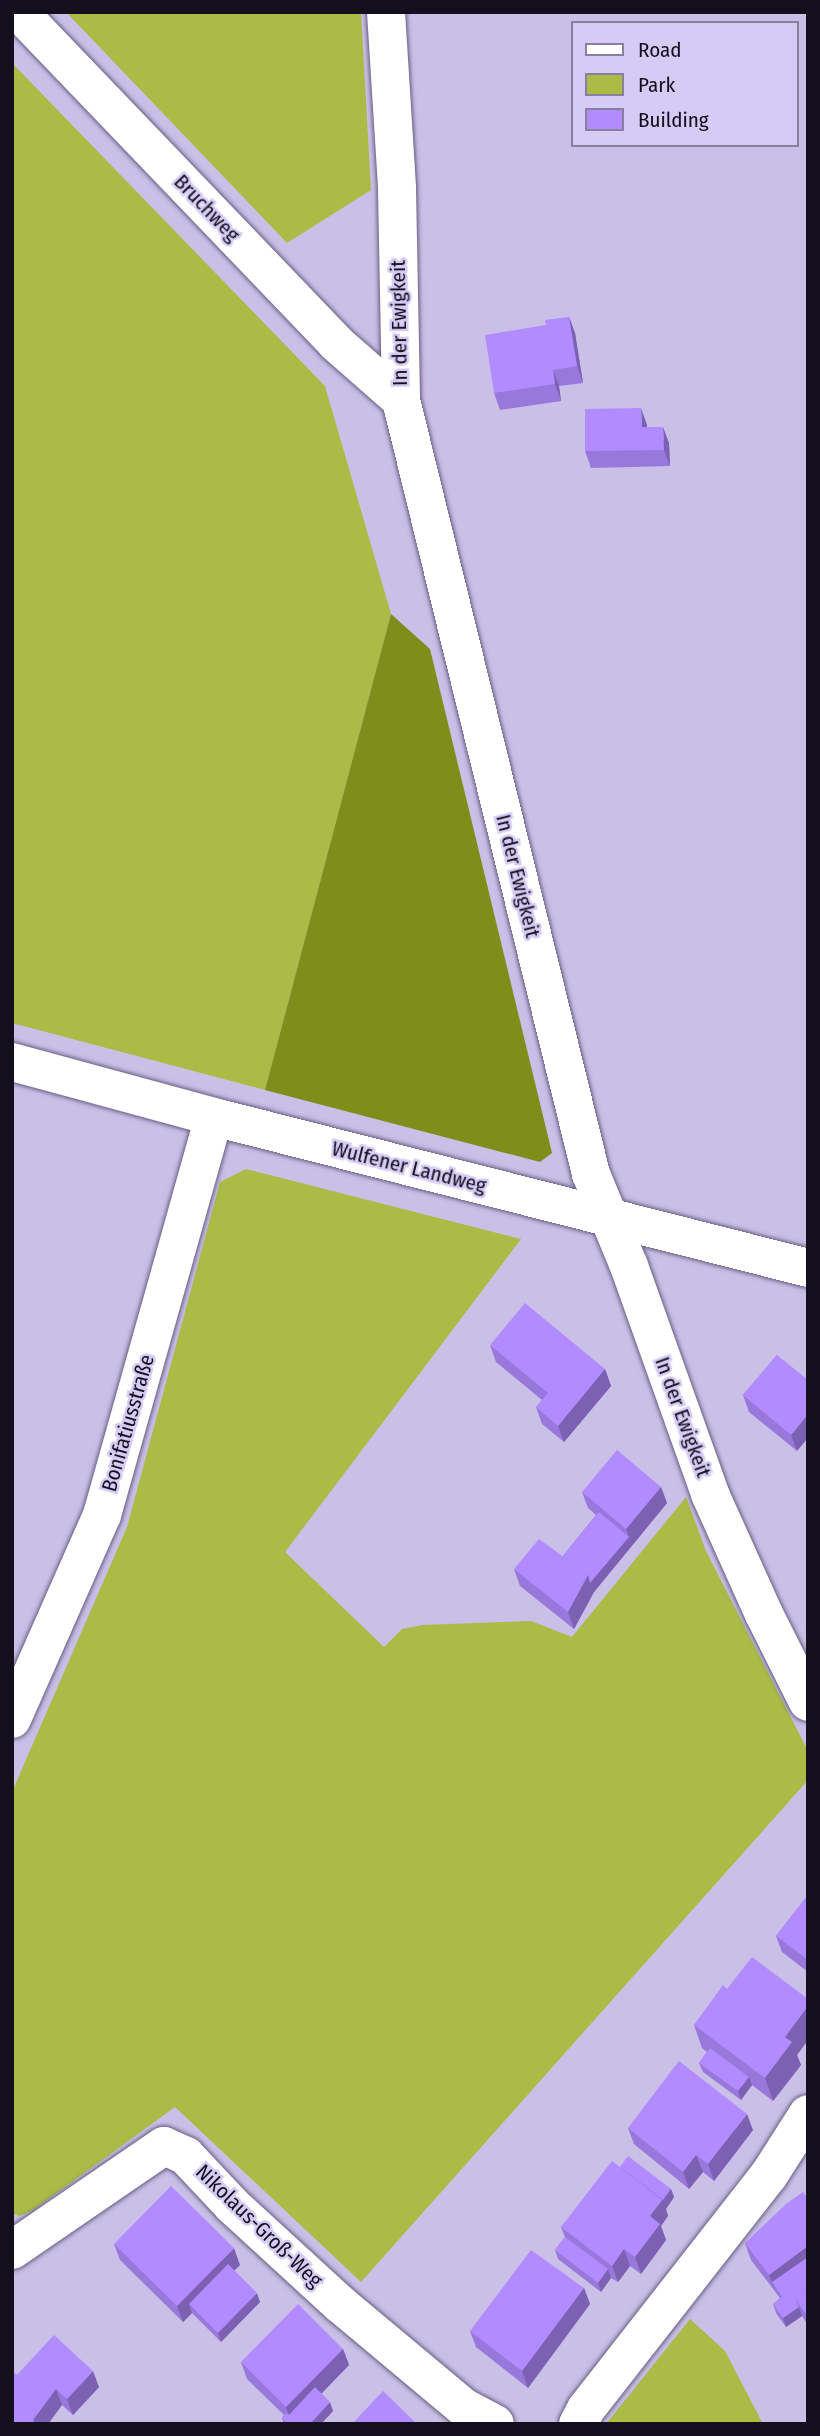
<!DOCTYPE html>
<meta charset="utf-8">
<style>
body{margin:0}
#map{position:relative;width:820px;height:2436px;overflow:hidden;background:#c9bfe7;font-family:"Fira Sans Condensed",sans-serif}
div>[style]{position:absolute}
[style*='--x']{left:calc(var(--x)*1px);top:calc(var(--y)*1px);width:calc(var(--w)*1px);rotate:calc(var(--a)*1deg)}
.green>*{inset:0;background:#aabc46}
.forest>*{inset:0;background:#7f8e1a}
.roads{filter:drop-shadow(0 0 2px #685e81) drop-shadow(0 0 2px #685e81)}
.minor>*{height:38px;margin:-19px;padding:0 19px;transform-origin:19px;border-radius:19px;background:#fff}
.wall>*{inset:0;background:#9878db}
.shaded-wall>*{inset:0;background:#7c61b2}
.building>*{inset:0;background:#b18bff}
span{translate:-50% -50%;white-space:nowrap;text-align:center;line-height:1.15;-webkit-text-stroke:5px #d6cbf4;paint-order:stroke}
.street-label{font-size:21px;color:#140f1d}
.frame{position:absolute;inset:0;border:14px solid #140f1d;pointer-events:none}
.legend{position:absolute;left:571px;top:21px;width:228px;height:126px;box-sizing:border-box;background:#d6cbf4;border:2px solid #88809e;margin:0;padding:9px 12px;list-style:none;font-size:21px;color:#140f1d}
.legend li{display:flex;align-items:center;gap:14px;height:35px}
.legend b{width:35px;border:2px solid #88809e}
</style>
<div id="map">
<div class="green">
<div style="clip-path:polygon(66px 12px,361px 12px,371px 190px,287px 243px)"></div>
<div style="clip-path:polygon(12px 63px,325px 386px,391px 614px,265px 1090px,12px 1023px)"></div>
<div style="clip-path:polygon(246px 1169px,521px 1239px,285px 1552px,384px 1647px,402px 1629px,422px 1625px,531px 1621px,572px 1637px,686px 1497px,706px 1551px,808px 1751px,808px 1780px,361px 2282px,175px 2107px,32px 2211px,19px 2216px,12px 2213px,12px 1792px,127px 1527px,220px 1182px)"></div>
<div style="clip-path:polygon(690px 2319px,725px 2351px,763px 2424px,606px 2424px)"></div>
</div>
<div class="forest">
<div style="clip-path:polygon(391px 614px,430px 649px,552px 1153px,540px 1162px,265px 1090px)"></div>
</div>
<div class="roads">
<div class="minor">
<div style="--x:19;--y:12;--w:458;--a:46.2"></div>
<div style="--x:336;--y:343;--w:86;--a:41.2"></div>
<div style="--x:386;--y:12;--w:177;--a:86.4"></div>
<div style="--x:397;--y:189;--w:211;--a:88.9"></div>
<div style="--x:401;--y:400;--w:797;--a:76.21"></div>
<div style="--x:591;--y:1174;--w:100;--a:67.6"></div>
<div style="--x:629;--y:1266;--w:242;--a:70.4"></div>
<div style="--x:710;--y:1494;--w:132;--a:65.8"></div>
<div style="--x:764;--y:1614;--w:98;--a:63.4"></div>
<div style="--x:12;--y:1062;--w:209;--a:15.2"></div>
<div style="--x:214;--y:1117;--w:613;--a:14.26"></div>
<div style="--x:12;--y:1719;--w:223;--a:-66.2"></div>
<div style="--x:102;--y:1515;--w:413;--a:-74.3"></div>
<div style="--x:12;--y:2250;--w:184;--a:-34.4"></div>
<div style="--x:164;--y:2146;--w:24;--a:24"></div>
<div style="--x:186;--y:2156;--w:67;--a:46.8"></div>
<div style="--x:232;--y:2205;--w:147;--a:42.5"></div>
<div style="--x:340;--y:2304;--w:160;--a:39.9"></div>
<div style="--x:463;--y:2407;--w:36;--a:28"></div>
<div style="--x:578;--y:2424;--w:17;--a:-62"></div>
<div style="--x:586;--y:2409;--w:297;--a:-52"></div>
<div style="--x:769;--y:2175;--w:72;--a:-57.4"></div>
</div>
</div>
<div class="wall">
<div style="clip-path:polygon(569px 317px,575px 333px,583px 383px,559px 386px,561px 401px,500px 410px,494px 393px,546px 325px)"></div>
<div style="clip-path:polygon(647px 425px,647px 427px,669px 443px,670px 466px,591px 468px,585px 451px)"></div>
<div style="clip-path:polygon(490px 1345px,605px 1369px,611px 1386px,564px 1442px,542px 1424px,536px 1407px,542px 1400px,496px 1362px)"></div>
<div style="clip-path:polygon(777px 1355px,797px 1451px,749px 1412px,743px 1395px)"></div>
<div style="clip-path:polygon(661px 1487px,667px 1503px,594px 1592px,574px 1629px,520px 1586px,514px 1569px,562px 1557px,596px 1515px,588px 1508px,582px 1492px)"></div>
<div style="clip-path:polygon(808px 1895px,808px 1972px,782px 1952px,776px 1936px)"></div>
<div style="clip-path:polygon(727px 1989px,808px 1999px,808px 2040px,797px 2055px,801px 2065px,773px 2101px,752px 2085px,741px 2100px,703px 2072px,699px 2063px,707px 2052px,702px 2048px,694px 2025px)"></div>
<div style="clip-path:polygon(628px 2128px,753px 2130px,714px 2181px,703px 2172px,689px 2189px,634px 2144px)"></div>
<div style="clip-path:polygon(620px 2167px,671px 2189px,674px 2197px,666px 2209px,668px 2216px,661px 2226px,666px 2240px,641px 2274px,630px 2266px,618px 2282px,611px 2278px,601px 2292px,558px 2259px,555px 2250px,565px 2237px,561px 2227px)"></div>
<div style="clip-path:polygon(808px 2199px,808px 2325px,802px 2316px,786px 2327px,776px 2313px,773px 2304px,780px 2298px,751px 2260px,745px 2243px)"></div>
<div style="clip-path:polygon(114px 2244px,240px 2265px,234px 2270px,260px 2302px,221px 2342px,192px 2313px,183px 2322px,120px 2260px)"></div>
<div style="clip-path:polygon(584px 2288px,590px 2304px,528px 2388px,476px 2347px,470px 2331px)"></div>
<div style="clip-path:polygon(343px 2349px,349px 2365px,321px 2394px,333px 2411px,321px 2424px,284px 2424px,282px 2418px,284px 2415px,247px 2379px,241px 2362px)"></div>
<div style="clip-path:polygon(17px 2375px,99px 2387px,73px 2415px,62px 2405px,48px 2424px,12px 2424px)"></div>
</div>
<div class="shaded-wall">
<div style="clip-path:polygon(569px 317px,575px 333px,583px 383px,577px 366px)"></div>
<div style="clip-path:polygon(553px 370px,559px 386px,561px 401px,555px 384px)"></div>
<div style="clip-path:polygon(641px 408px,647px 425px,648px 444px,642px 427px)"></div>
<div style="clip-path:polygon(663px 427px,669px 443px,670px 466px,664px 450px)"></div>
<div style="clip-path:polygon(605px 1369px,611px 1386px,564px 1442px,558px 1426px)"></div>
<div style="clip-path:polygon(808px 1414px,808px 1438px,797px 1451px,791px 1435px)"></div>
<div style="clip-path:polygon(661px 1487px,667px 1503px,594px 1592px,574px 1629px,568px 1612px,588px 1575px,629px 1537px,626px 1529px)"></div>
<div style="clip-path:polygon(808px 2006px,808px 2040px,797px 2055px,801px 2065px,773px 2101px,765px 2078px,785px 2037px)"></div>
<div style="clip-path:polygon(749px 2077px,752px 2085px,741px 2100px,738px 2091px)"></div>
<div style="clip-path:polygon(747px 2114px,753px 2130px,714px 2181px,708px 2164px)"></div>
<div style="clip-path:polygon(696px 2155px,703px 2172px,689px 2189px,683px 2172px)"></div>
<div style="clip-path:polygon(671px 2189px,674px 2197px,666px 2209px,668px 2216px,661px 2226px,666px 2240px,641px 2274px,635px 2257px,650px 2216px)"></div>
<div style="clip-path:polygon(808px 2246px,808px 2267px,772px 2282px,775px 2291px,769px 2275px)"></div>
<div style="clip-path:polygon(234px 2248px,240px 2265px,195px 2310px,189px 2304px,192px 2313px,183px 2322px,177px 2306px)"></div>
<div style="clip-path:polygon(624px 2249px,630px 2266px,618px 2282px,612px 2266px)"></div>
<div style="clip-path:polygon(608px 2269px,611px 2278px,601px 2292px,598px 2283px)"></div>
<div style="clip-path:polygon(584px 2288px,590px 2304px,528px 2388px,522px 2371px)"></div>
<div style="clip-path:polygon(257px 2293px,260px 2302px,221px 2342px,218px 2333px)"></div>
<div style="clip-path:polygon(799px 2307px,802px 2316px,786px 2327px,783px 2318px)"></div>
<div style="clip-path:polygon(343px 2349px,349px 2365px,292px 2424px,286px 2407px)"></div>
<div style="clip-path:polygon(93px 2371px,99px 2387px,73px 2415px,67px 2399px)"></div>
<div style="clip-path:polygon(56px 2389px,62px 2405px,48px 2424px,34px 2424px,33px 2420px)"></div>
<div style="clip-path:polygon(330px 2402px,333px 2411px,321px 2424px,310px 2424px)"></div>
</div>
<div class="building">
<div style="clip-path:polygon(569px 317px,577px 366px,553px 370px,555px 384px,494px 393px,485px 335px,546px 325px,545px 320px)"></div>
<div style="clip-path:polygon(641px 408px,642px 427px,663px 427px,664px 450px,585px 451px,585px 409px)"></div>
<div style="clip-path:polygon(525px 1303px,605px 1369px,558px 1426px,536px 1407px,548px 1393px,490px 1345px)"></div>
<div style="clip-path:polygon(777px 1355px,808px 1380px,808px 1414px,791px 1435px,743px 1395px)"></div>
<div style="clip-path:polygon(617px 1450px,661px 1487px,626px 1529px,582px 1492px)"></div>
<div style="clip-path:polygon(599px 1512px,629px 1537px,590px 1583px,588px 1575px,562px 1557px)"></div>
<div style="clip-path:polygon(539px 1539px,588px 1575px,568px 1612px,514px 1569px)"></div>
<div style="clip-path:polygon(808px 1895px,808px 1960px,776px 1936px)"></div>
<div style="clip-path:polygon(752px 1957px,808px 1999px,808px 2006px,785px 2037px,792px 2042px,765px 2078px,694px 2025px,723px 1985px,727px 1989px)"></div>
<div style="clip-path:polygon(710px 2048px,749px 2077px,738px 2091px,699px 2063px)"></div>
<div style="clip-path:polygon(679px 2061px,747px 2114px,708px 2164px,696px 2155px,683px 2172px,628px 2128px)"></div>
<div style="clip-path:polygon(628px 2156px,671px 2189px,663px 2200px,620px 2167px)"></div>
<div style="clip-path:polygon(612px 2161px,662px 2200px,650px 2216px,660px 2224px,635px 2257px,624px 2249px,612px 2266px,561px 2227px)"></div>
<div style="clip-path:polygon(171px 2186px,234px 2248px,177px 2306px,114px 2244px)"></div>
<div style="clip-path:polygon(803px 2192px,808px 2199px,808px 2246px,769px 2275px,745px 2243px,786px 2204px)"></div>
<div style="clip-path:polygon(565px 2237px,608px 2269px,598px 2283px,555px 2250px)"></div>
<div style="clip-path:polygon(531px 2250px,584px 2288px,522px 2371px,470px 2331px)"></div>
<div style="clip-path:polygon(808px 2257px,808px 2292px,796px 2300px,799px 2307px,783px 2318px,773px 2304px,782px 2297px,772px 2282px)"></div>
<div style="clip-path:polygon(228px 2264px,257px 2293px,218px 2333px,189px 2304px)"></div>
<div style="clip-path:polygon(808px 2292px,808px 2317px,796px 2300px)"></div>
<div style="clip-path:polygon(298px 2304px,343px 2349px,286px 2407px,241px 2362px)"></div>
<div style="clip-path:polygon(54px 2335px,93px 2371px,67px 2399px,56px 2389px,33px 2420px,36px 2424px,12px 2424px,12px 2371px,17px 2375px)"></div>
<div style="clip-path:polygon(315px 2387px,330px 2402px,310px 2424px,287px 2424px,282px 2418px,286px 2413px,289px 2415px)"></div>
<div style="clip-path:polygon(383px 2391px,417px 2424px,352px 2424px)"></div>
</div>
<div class="street-label">
<span style="left:207px;top:208px;rotate:46deg">Bruchweg</span>
<span style="left:399px;top:323px;rotate:-91deg">In der Ewigkeit</span>
<span style="left:518px;top:876px;rotate:76deg">In der Ewigkeit</span>
<span style="left:409px;top:1167px;rotate:14deg">Wulfener Landweg</span>
<span style="left:683px;top:1417px;rotate:70deg">In der Ewigkeit</span>
<span style="left:128px;top:1423px;rotate:-74deg">Bonifatiusstraße</span>
<span style="left:259px;top:2226px;rotate:44deg">Nikolaus-Groß-Weg</span>
</div>
<div class="frame"></div>
<ul class="legend">
<li><b style="height:9px;background:#fff"></b>Road</li>
<li><b style="height:19px;background:#aabc46"></b>Park</li>
<li><b style="height:19px;background:#b18bff"></b>Building</li>
</ul>
</div>
